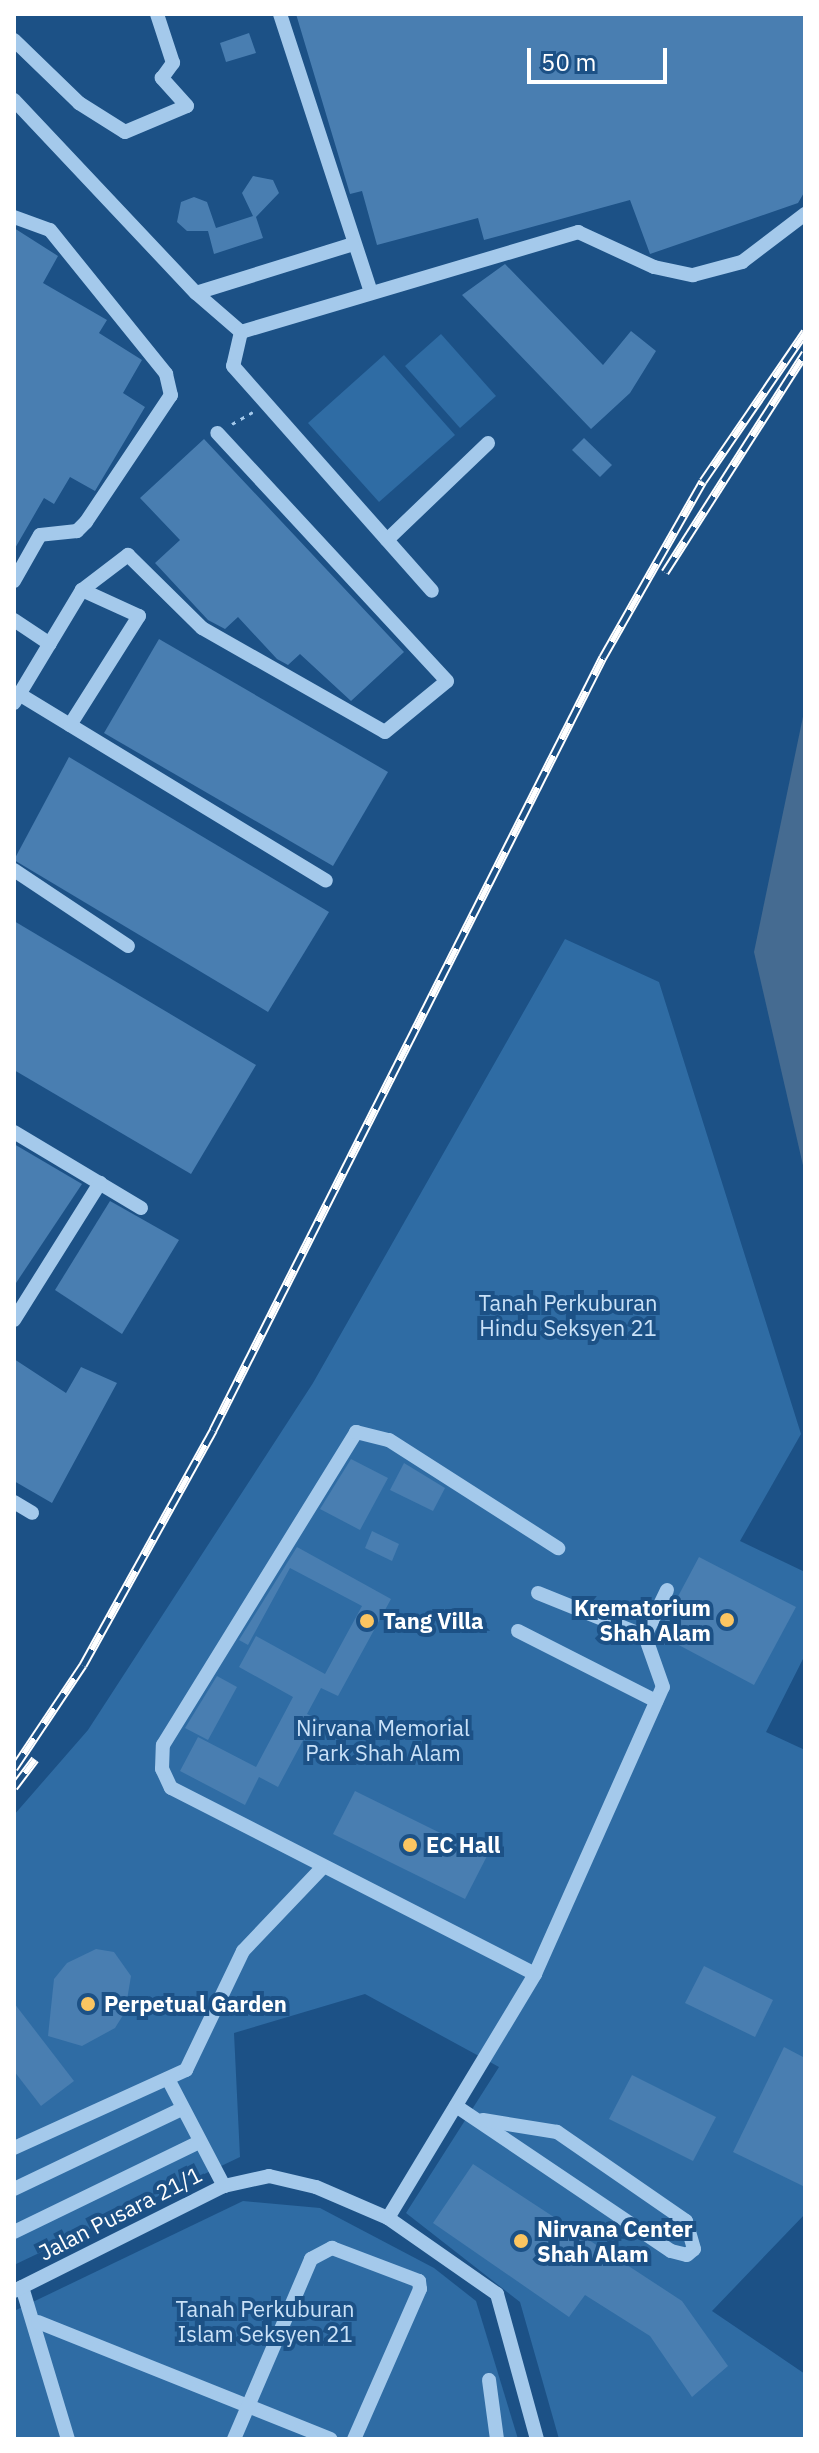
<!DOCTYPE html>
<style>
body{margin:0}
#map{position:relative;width:819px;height:2453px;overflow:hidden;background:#1c5186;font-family:"IBM Plex Sans",sans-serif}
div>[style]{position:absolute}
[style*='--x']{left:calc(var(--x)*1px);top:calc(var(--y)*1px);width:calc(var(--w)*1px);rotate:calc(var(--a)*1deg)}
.green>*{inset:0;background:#2f6ca4}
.water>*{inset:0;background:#456b91}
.building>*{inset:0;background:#497eb1}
.path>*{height:3px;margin-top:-1.5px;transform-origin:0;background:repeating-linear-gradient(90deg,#a4c9eb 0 4px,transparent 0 10px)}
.minor>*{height:14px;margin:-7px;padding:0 7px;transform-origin:7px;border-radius:7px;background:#a4c9eb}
.rail>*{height:9px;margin-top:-4.5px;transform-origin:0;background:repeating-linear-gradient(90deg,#1c5186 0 18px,#fff 0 36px);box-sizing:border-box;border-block:2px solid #fff}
.dots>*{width:22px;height:22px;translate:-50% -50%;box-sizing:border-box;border:4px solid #1c5186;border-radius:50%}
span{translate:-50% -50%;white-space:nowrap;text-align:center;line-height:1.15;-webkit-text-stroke:8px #1c5186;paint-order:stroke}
.park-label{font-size:22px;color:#c9e1f8}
.poi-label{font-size:22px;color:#fff;font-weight:700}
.right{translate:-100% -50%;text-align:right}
.left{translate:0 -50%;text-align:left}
.street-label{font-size:22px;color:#fff}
.frame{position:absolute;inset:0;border:16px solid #fff;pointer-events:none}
.scale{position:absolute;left:527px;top:48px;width:140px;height:36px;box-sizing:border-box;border:4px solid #fff;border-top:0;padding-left:10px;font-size:24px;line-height:28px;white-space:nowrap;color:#fff;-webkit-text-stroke:6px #1c5186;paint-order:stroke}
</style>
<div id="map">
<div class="green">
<div style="clip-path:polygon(441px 334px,496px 396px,460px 428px,405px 366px)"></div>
<div style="clip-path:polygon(384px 355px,455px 435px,379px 502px,308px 423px)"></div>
<div style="clip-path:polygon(565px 939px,659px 982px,801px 1434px,740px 1541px,805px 1572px,805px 1655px,766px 1732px,805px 1750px,805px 2214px,712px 2311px,805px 2374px,805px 2439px,559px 2439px,520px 2302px,406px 2213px,499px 2067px,365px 1994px,234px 2033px,240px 2157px,14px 2265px,14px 1815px,88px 1730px,313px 1383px)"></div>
<div style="clip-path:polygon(243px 2201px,320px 2208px,434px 2268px,476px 2301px,518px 2439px,14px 2439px,14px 2311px)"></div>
</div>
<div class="water">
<div style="clip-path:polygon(805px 707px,805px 1174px,754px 952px)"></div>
</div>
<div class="building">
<div style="clip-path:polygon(296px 14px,805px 14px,805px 191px,798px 203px,650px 254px,630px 200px,484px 240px,478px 218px,377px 245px,362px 191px,350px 194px)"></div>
<div style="clip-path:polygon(249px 33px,256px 53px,226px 62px,220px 43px)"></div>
<div style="clip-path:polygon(253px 176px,273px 180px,279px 193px,256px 217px,263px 238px,214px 254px,208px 231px,187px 231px,177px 222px,181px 202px,194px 197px,207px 202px,216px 228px,253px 216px,242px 193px)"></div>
<div style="clip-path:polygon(14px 228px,58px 256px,43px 283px,107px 320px,99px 333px,142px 360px,123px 393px,145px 407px,95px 491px,70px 477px,54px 504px,44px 498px,14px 550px)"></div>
<div style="clip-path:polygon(505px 264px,603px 365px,631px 331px,656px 351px,630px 393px,591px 429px,462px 295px)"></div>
<div style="clip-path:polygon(584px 438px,612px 465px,600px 477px,572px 450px)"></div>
<div style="clip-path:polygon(204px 439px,404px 652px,351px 701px,300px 654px,288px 665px,277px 659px,238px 617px,225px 629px,208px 620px,155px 563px,180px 540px,140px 498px)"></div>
<div style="clip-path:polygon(159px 639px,388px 772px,333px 866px,104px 733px)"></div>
<div style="clip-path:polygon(69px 757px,329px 912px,268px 1012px,14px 860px)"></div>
<div style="clip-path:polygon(14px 921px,256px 1065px,191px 1174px,14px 1070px)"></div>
<div style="clip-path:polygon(14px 1144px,82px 1184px,14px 1286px)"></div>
<div style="clip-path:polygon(110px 1201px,179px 1240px,122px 1334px,55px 1290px)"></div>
<div style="clip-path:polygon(14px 1359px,66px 1393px,81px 1367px,117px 1383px,52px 1503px,14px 1481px)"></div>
<div style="clip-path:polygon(351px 1459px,388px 1478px,360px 1530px,320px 1509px)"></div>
<div style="clip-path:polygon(404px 1463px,445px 1488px,433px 1511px,390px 1490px)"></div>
<div style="clip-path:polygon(372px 1531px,399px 1544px,392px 1561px,365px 1548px)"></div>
<div style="clip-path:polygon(297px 1547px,391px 1599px,338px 1696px,321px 1688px,307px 1714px,315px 1718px,278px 1787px,259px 1777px,245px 1805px,180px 1771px,198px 1737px,256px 1767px,293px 1697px,239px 1667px,256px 1636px,325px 1674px,362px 1606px,290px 1568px,248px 1645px,239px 1640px)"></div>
<div style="clip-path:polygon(699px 1557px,796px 1607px,754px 1685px,658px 1634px)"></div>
<div style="clip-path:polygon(217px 1676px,237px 1687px,208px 1740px,185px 1728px)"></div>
<div style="clip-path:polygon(355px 1791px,487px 1856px,465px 1899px,333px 1834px)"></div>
<div style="clip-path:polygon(96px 1949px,114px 1952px,131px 1976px,125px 2012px,115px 2028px,82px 2046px,48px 2036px,54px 1979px,67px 1963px)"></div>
<div style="clip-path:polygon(704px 1966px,773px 2000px,755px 2037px,685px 2003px)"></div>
<div style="clip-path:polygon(14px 2003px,74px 2081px,41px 2106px,14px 2071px)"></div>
<div style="clip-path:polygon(784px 2047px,805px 2058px,805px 2187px,733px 2152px)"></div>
<div style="clip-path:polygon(632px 2075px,716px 2117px,693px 2161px,609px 2119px)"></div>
<div style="clip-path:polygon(473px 2164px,682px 2301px,728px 2366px,692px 2397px,650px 2336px,585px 2295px,569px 2317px,433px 2223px)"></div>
</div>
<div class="path">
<div style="--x:232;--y:424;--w:24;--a:-30"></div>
</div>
<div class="minor">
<div style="--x:280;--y:14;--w:289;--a:71.9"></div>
<div style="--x:14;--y:40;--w:91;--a:44.1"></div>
<div style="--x:79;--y:103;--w:54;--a:32.2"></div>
<div style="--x:125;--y:132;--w:67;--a:-22.8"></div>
<div style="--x:187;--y:106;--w:38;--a:-132"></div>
<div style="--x:162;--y:78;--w:19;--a:-54"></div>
<div style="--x:173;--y:63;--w:52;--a:-108.1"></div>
<div style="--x:14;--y:100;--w:265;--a:46.7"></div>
<div style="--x:196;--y:293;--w:164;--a:-17.3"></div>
<div style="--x:14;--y:217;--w:38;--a:20"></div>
<div style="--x:50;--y:230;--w:185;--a:51.1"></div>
<div style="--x:166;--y:374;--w:22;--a:77"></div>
<div style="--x:171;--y:395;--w:153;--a:123.8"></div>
<div style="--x:86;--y:522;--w:13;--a:135"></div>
<div style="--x:77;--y:531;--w:37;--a:174"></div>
<div style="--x:40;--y:535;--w:53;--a:119.5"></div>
<div style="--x:196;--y:293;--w:60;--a:40.9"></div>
<div style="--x:241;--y:332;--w:352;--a:-16.5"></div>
<div style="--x:578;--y:232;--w:84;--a:24.7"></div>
<div style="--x:654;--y:267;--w:40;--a:12"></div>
<div style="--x:693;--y:275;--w:51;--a:-14.9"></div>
<div style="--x:742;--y:262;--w:79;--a:-37.3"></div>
<div style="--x:241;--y:332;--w:35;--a:103"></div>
<div style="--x:233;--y:366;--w:300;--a:48.5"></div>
<div style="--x:387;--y:540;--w:140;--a:-43.8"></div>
<div style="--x:14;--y:620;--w:43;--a:33.7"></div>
<div style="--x:19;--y:694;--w:359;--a:31.3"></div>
<div style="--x:14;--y:703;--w:132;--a:-59"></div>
<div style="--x:82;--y:590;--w:58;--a:-37.3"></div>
<div style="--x:128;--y:555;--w:104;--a:44.6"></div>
<div style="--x:202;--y:628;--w:210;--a:29.6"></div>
<div style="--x:385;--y:732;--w:80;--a:-39.4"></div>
<div style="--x:447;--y:681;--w:338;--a:-132.8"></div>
<div style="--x:70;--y:725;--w:129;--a:-57.7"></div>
<div style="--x:139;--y:616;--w:63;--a:-155.5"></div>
<div style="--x:14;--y:870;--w:137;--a:33.7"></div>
<div style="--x:14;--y:1132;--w:148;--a:30.9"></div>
<div style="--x:14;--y:1320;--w:162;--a:-57.9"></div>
<div style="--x:14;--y:1502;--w:21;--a:31"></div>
<div style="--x:538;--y:1593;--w:115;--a:21.9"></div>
<div style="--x:518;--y:1631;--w:155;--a:26.9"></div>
<div style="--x:535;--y:1974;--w:409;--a:-152.9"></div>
<div style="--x:171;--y:1788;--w:21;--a:-115"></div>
<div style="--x:162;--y:1769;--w:24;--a:-88"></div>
<div style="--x:163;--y:1745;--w:368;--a:-58.3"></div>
<div style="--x:356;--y:1432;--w:34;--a:14"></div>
<div style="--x:389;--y:1440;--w:201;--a:32.6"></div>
<div style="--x:168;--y:2079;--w:121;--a:62.4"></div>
<div style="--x:456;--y:2106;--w:259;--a:34"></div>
<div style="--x:671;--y:2251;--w:16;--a:14"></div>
<div style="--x:687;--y:2255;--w:9;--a:-41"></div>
<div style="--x:694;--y:2249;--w:29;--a:-106"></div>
<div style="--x:686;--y:2221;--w:157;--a:-145.4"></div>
<div style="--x:557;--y:2132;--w:75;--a:-170.8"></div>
<div style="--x:14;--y:2148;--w:189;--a:-24.4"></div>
<div style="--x:186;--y:2070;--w:132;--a:-64.4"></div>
<div style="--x:243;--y:1951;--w:113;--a:-46.4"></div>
<div style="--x:14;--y:2189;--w:186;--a:-25.5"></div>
<div style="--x:388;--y:2218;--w:285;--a:-58.9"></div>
<div style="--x:535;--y:1974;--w:314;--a:-66"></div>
<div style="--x:663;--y:1687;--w:54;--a:-109.4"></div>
<div style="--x:645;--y:1636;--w:51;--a:-64.4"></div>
<div style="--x:14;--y:2232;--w:206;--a:-25.9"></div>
<div style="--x:22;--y:2287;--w:159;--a:73.2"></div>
<div style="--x:14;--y:2291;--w:235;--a:-26.6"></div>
<div style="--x:224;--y:2186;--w:46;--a:-12.5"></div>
<div style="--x:269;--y:2176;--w:48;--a:13.2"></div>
<div style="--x:316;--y:2187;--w:78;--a:23.3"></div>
<div style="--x:388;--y:2218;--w:133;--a:34.9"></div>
<div style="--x:497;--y:2294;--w:150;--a:74.6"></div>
<div style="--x:38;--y:2322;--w:315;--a:21.8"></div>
<div style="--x:489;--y:2380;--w:60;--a:82.3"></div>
<div style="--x:234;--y:2439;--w:196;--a:-66.8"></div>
<div style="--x:311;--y:2259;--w:24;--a:-28"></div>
<div style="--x:332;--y:2248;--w:93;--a:20.8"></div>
<div style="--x:419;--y:2281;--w:8;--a:83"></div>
<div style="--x:420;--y:2289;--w:164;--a:113.7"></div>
</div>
<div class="rail">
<div style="--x:665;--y:572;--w:260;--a:-57.4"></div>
<div style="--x:14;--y:1768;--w:124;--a:-56.2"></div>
<div style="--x:83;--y:1665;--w:269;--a:-61"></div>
<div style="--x:213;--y:1430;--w:866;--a:-63.23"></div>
<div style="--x:603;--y:657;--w:202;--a:-60.4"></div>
<div style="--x:703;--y:481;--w:181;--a:-55.6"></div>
<div style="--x:14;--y:1787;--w:35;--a:-53"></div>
</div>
<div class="dots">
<div style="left:727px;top:1620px;background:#fbc561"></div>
<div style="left:367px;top:1621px;background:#fbc561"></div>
<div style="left:410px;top:1845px;background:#fbc561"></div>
<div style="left:88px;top:2004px;background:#fbc561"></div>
<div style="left:521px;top:2241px;background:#fbc561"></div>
</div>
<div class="park-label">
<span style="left:568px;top:1315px">Tanah Perkuburan<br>Hindu Seksyen 21</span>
<span style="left:383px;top:1740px">Nirvana Memorial<br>Park Shah Alam</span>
<span style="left:265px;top:2321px">Tanah Perkuburan<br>Islam Seksyen 21</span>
</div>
<div class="poi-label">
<span class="right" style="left:711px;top:1620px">Krematorium<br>Shah Alam</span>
<span class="left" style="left:383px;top:1621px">Tang Villa</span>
<span class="left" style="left:426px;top:1845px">EC Hall</span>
<span class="left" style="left:104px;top:2004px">Perpetual Garden</span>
<span class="left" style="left:537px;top:2241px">Nirvana Center<br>Shah Alam</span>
</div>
<div class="street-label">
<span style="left:120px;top:2213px;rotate:-27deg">Jalan Pusara 21/1</span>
</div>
<div class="frame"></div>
<div class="scale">50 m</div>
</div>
